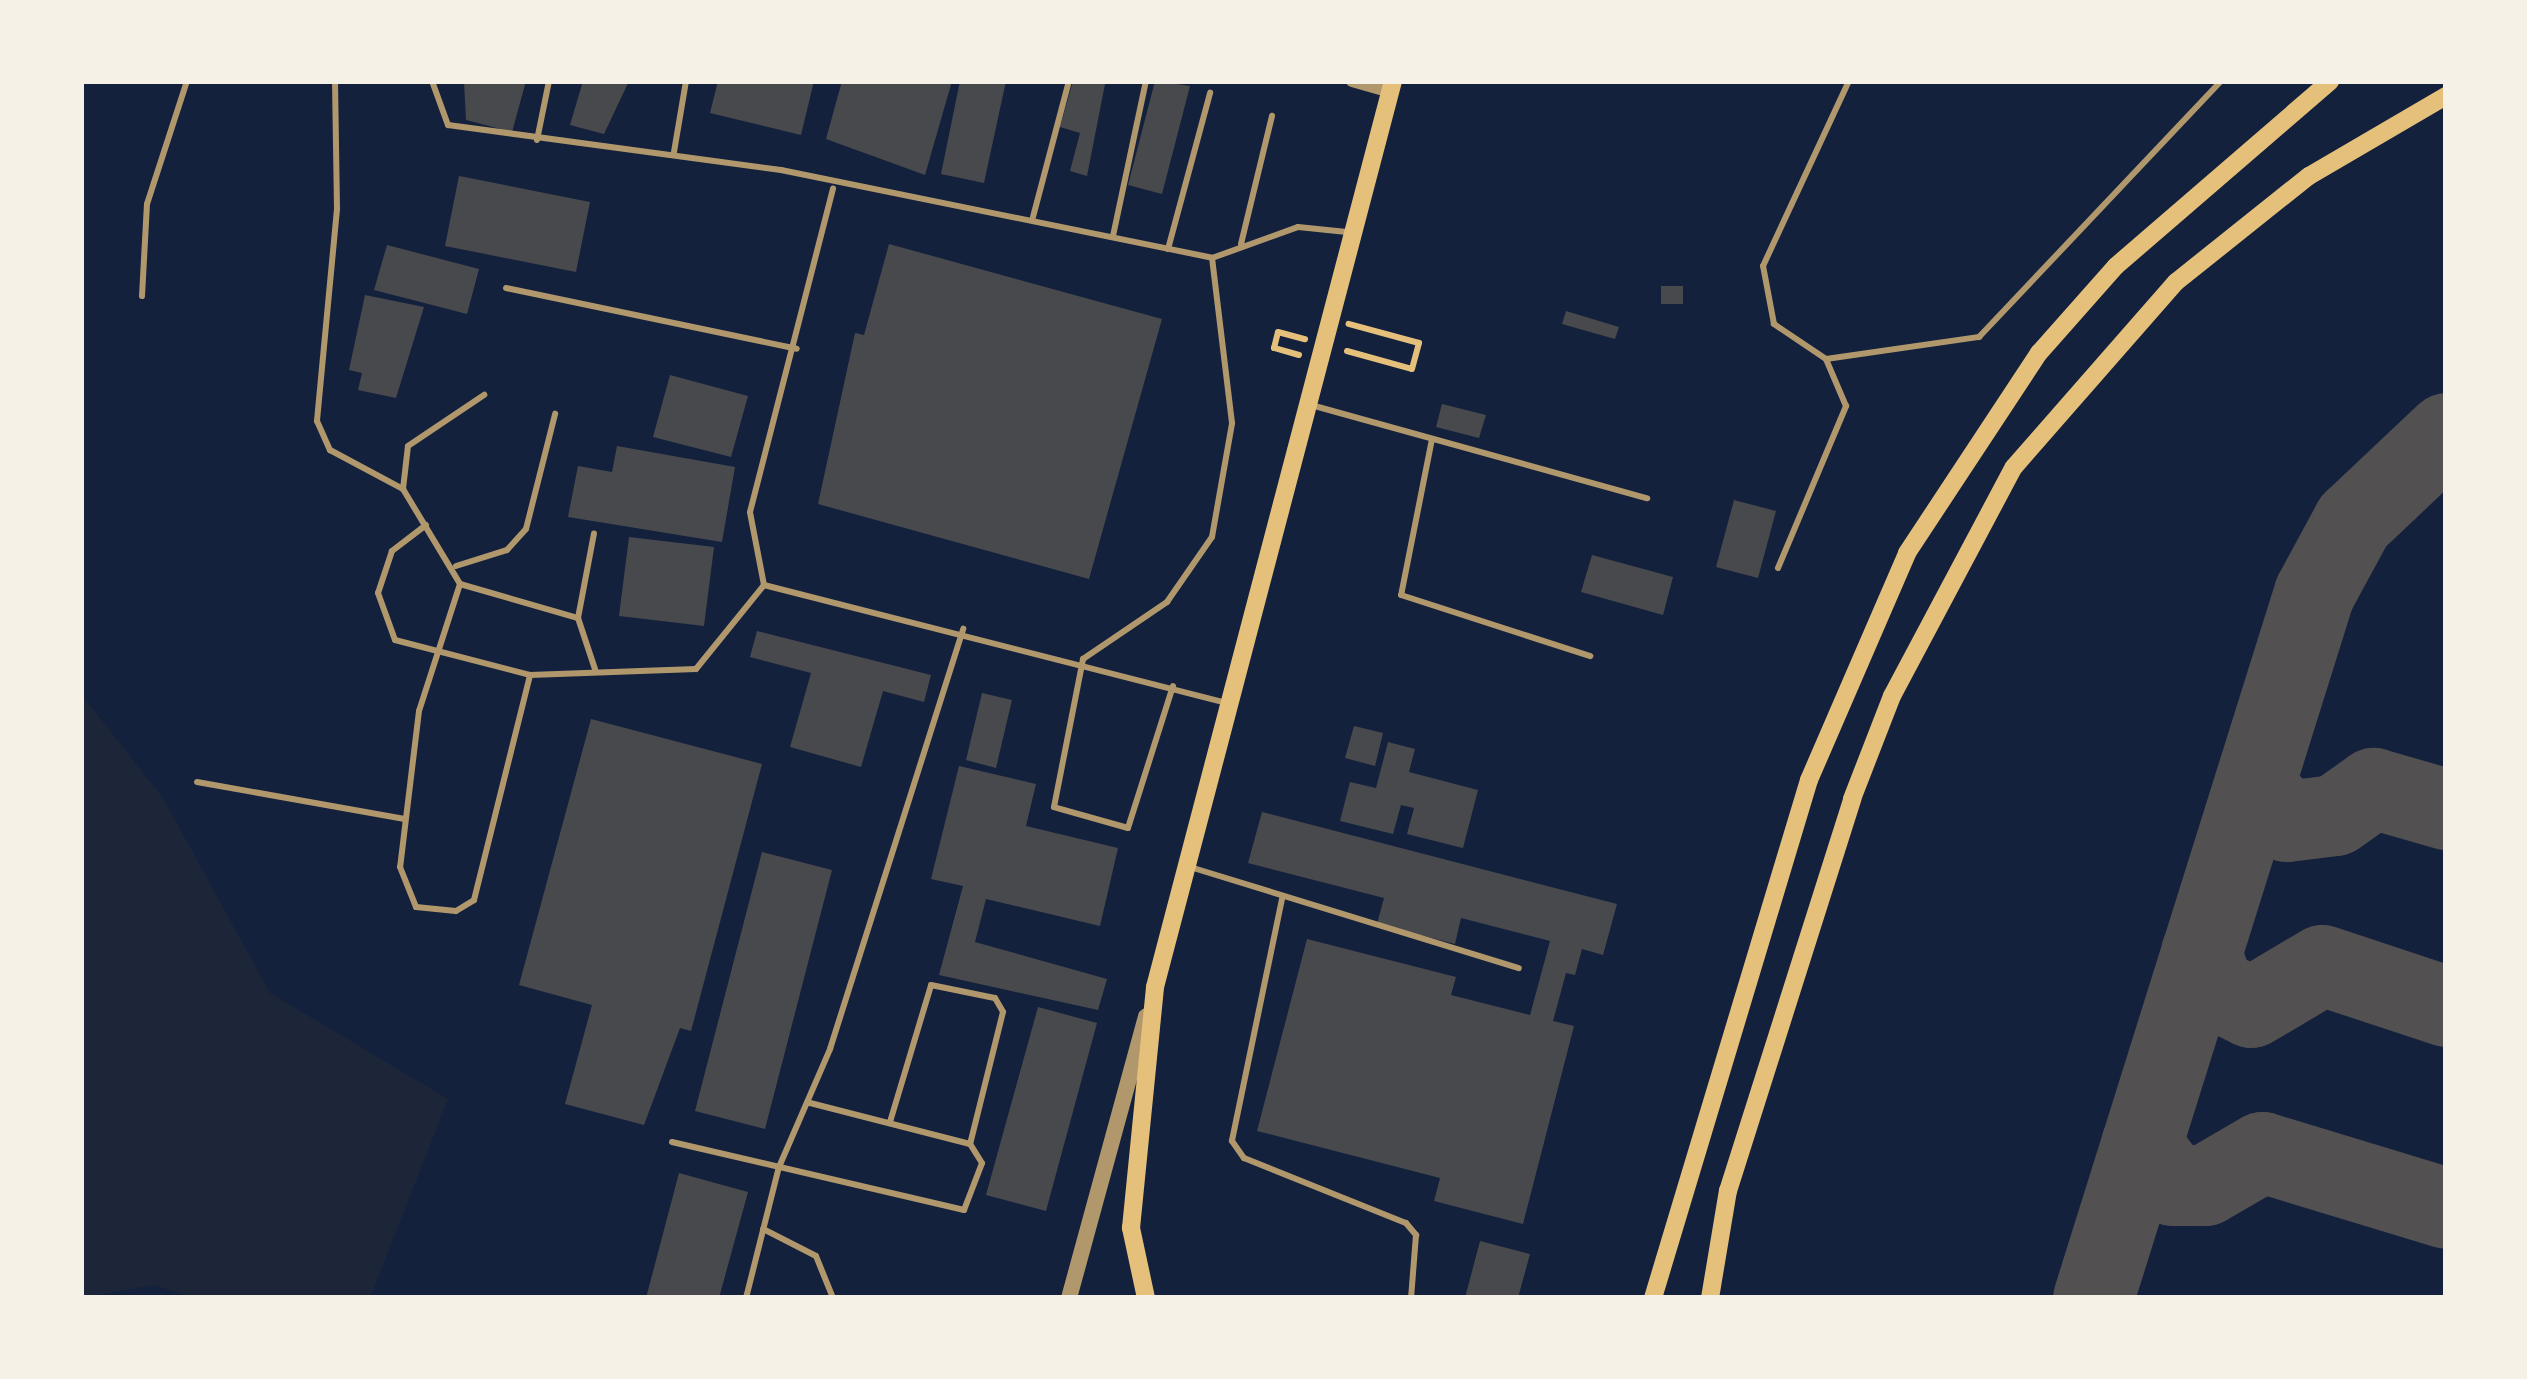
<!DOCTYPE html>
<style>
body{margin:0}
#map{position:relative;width:2527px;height:1379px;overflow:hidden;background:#14213d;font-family:"Alegreya Sans",sans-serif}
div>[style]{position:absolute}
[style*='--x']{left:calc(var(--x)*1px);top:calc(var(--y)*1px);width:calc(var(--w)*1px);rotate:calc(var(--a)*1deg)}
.green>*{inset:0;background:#1d2539}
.taxiway>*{height:81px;margin:-40.5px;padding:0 40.5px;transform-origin:40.5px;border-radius:40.5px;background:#525050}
.building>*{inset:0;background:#48494c}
.path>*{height:6px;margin:-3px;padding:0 3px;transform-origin:3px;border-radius:3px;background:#e5c07b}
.service>*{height:6px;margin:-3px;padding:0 3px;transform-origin:3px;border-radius:3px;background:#b1986c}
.minor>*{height:12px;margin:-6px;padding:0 6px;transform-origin:6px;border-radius:6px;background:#b1986c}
.tertiary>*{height:16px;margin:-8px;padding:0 8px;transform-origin:8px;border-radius:8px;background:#b1986c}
.secondary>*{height:18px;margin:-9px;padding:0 9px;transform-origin:9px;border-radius:9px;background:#e5c07b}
span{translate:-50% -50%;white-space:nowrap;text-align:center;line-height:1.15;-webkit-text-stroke:9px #f6f1e7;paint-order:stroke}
.frame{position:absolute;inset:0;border:84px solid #f6f1e7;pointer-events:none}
</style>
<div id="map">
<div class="green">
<div style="clip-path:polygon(81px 694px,163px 798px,270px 993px,448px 1099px,370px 1298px,194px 1298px,154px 1285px,81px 1298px)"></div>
</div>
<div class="taxiway">
<div style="--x:2254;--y:785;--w:48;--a:48.4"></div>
<div style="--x:2286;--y:821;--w:49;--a:-7"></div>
<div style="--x:2335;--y:815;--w:47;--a:-35.4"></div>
<div style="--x:2373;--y:788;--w:76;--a:16"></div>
<div style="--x:2201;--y:952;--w:38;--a:72"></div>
<div style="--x:2213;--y:988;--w:42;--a:26.6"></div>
<div style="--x:2251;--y:1007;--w:82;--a:-30.6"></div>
<div style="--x:2322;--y:965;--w:131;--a:18.3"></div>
<div style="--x:2141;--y:1144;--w:51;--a:52.9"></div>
<div style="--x:2172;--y:1185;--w:33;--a:0"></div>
<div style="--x:2205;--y:1185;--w:66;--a:-30.1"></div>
<div style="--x:2262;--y:1152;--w:192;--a:16.9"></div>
<div style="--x:2093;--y:1298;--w:739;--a:-72.6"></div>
<div style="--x:2314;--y:593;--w:82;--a:-61.6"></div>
<div style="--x:2353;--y:521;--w:128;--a:-43.4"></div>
</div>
<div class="building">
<div style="clip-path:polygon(464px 81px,526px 81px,512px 132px,466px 120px)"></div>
<div style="clip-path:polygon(583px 81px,629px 81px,604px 134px,570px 125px)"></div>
<div style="clip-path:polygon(718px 81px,814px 81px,801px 135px,710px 113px)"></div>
<div style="clip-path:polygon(842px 81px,952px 81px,925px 175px,826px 139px)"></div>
<div style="clip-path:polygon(960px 81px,1006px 81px,984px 183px,941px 174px)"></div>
<div style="clip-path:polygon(1073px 81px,1105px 84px,1087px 176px,1070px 171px,1080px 133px,1060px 127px)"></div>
<div style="clip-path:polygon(1155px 81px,1190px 86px,1162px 194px,1128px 185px)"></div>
<div style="clip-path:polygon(459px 176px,590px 202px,576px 272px,445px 246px)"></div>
<div style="clip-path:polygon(889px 244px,1162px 319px,1089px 579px,818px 504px,855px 333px,864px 335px)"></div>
<div style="clip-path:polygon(387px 245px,479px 269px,467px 314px,374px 290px)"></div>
<div style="clip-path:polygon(1661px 286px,1683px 286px,1683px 304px,1661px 304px)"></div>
<div style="clip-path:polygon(365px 295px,424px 307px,396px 398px,358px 390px,362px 373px,349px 370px)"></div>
<div style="clip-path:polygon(1566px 311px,1619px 327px,1615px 339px,1562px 324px)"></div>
<div style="clip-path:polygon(670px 375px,748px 396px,731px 457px,653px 437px)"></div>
<div style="clip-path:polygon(1442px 404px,1486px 415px,1479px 438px,1436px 427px)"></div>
<div style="clip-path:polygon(617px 446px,735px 467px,722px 542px,568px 517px,578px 466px,612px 472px)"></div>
<div style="clip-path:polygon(1734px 500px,1776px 511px,1758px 578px,1716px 567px)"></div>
<div style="clip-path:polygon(629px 537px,714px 547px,704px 626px,619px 616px)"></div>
<div style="clip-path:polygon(1592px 555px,1673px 577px,1663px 615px,1581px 592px)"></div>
<div style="clip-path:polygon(757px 631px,931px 675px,924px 702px,883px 691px,861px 767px,790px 747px,811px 673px,750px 657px)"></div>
<div style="clip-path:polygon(982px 693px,1012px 700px,996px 768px,966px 760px)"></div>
<div style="clip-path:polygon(591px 719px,762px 764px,691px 1031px,680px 1028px,644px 1125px,565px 1104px,592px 1005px,519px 985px)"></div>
<div style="clip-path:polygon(1354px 726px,1383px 733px,1375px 766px,1345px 758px)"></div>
<div style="clip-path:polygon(1388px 742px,1415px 749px,1409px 772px,1478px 790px,1463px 848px,1407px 834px,1414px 808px,1401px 805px,1393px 834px,1340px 821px,1350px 782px,1376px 788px)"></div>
<div style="clip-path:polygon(959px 766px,1036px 784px,1026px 826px,1118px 848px,1100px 926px,986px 899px,975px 942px,1107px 979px,1098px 1010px,939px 975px,963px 886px,931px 879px)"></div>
<div style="clip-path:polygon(1262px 812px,1617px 904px,1603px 955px,1582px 949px,1575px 975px,1566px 973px,1553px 1021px,1574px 1026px,1523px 1224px,1434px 1201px,1440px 1178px,1257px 1131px,1307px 939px,1456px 977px,1451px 995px,1530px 1015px,1550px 941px,1461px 918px,1455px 944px,1377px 924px,1384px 898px,1248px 863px)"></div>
<div style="clip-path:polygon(762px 852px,832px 870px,765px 1129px,695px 1111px)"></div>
<div style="clip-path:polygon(1038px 1007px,1097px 1023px,1046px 1211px,986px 1195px)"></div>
<div style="clip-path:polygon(679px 1173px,748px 1192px,719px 1298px,646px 1298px)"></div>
<div style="clip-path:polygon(1480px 1241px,1530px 1254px,1518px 1298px,1465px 1298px)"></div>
</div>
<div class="path">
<div style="--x:1347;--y:351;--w:67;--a:15.5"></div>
<div style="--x:1412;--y:369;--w:27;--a:-75"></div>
<div style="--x:1419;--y:343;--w:73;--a:-164.8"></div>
<div style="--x:1299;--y:355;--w:26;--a:-164"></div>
<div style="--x:1274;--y:348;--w:16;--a:-76"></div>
<div style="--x:1278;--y:332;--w:28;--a:15"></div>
</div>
<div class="service">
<div style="--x:335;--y:81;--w:128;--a:89.1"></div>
<div style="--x:337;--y:209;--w:213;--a:95.4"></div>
<div style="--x:317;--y:421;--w:32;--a:66"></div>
<div style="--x:330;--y:450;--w:83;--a:28.1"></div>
<div style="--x:403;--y:489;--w:111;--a:59"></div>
<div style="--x:460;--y:584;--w:123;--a:16.1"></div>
<div style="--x:578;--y:618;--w:54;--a:71.6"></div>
<div style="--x:432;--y:81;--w:47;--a:70"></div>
<div style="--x:448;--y:125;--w:336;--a:7.7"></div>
<div style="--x:781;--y:170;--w:440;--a:11.5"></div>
<div style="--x:1212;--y:258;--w:91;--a:-19.8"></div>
<div style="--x:1298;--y:227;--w:49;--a:5.8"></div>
<div style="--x:537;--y:140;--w:60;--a:-78.5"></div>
<div style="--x:674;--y:152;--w:72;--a:-80.4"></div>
<div style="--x:1033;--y:217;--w:141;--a:-75.2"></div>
<div style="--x:1113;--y:236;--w:158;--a:-78"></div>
<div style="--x:1241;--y:244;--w:132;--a:-76.4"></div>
<div style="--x:1168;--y:249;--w:162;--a:-74.9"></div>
<div style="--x:506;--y:288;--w:297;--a:11.8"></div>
<div style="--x:142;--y:296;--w:92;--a:-86.9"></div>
<div style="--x:147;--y:204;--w:129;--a:-72"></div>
<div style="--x:1826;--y:359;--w:155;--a:-8.2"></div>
<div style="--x:1979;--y:337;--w:352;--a:-46.6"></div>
<div style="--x:1311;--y:405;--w:349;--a:15.5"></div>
<div style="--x:1432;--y:439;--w:159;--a:101.2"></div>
<div style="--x:1401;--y:595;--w:199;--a:17.9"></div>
<div style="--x:403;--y:489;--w:43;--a:-83.4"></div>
<div style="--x:408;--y:446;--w:92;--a:-33.9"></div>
<div style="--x:426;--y:525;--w:43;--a:142.6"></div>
<div style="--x:392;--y:551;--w:44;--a:108.4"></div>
<div style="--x:378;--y:593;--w:50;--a:70.1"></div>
<div style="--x:395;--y:640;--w:139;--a:14.5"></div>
<div style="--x:530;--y:675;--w:166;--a:-2.1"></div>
<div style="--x:696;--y:669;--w:108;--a:-51"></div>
<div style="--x:456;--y:566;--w:53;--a:-17.4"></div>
<div style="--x:507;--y:550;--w:28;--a:-48"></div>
<div style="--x:526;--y:529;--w:119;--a:-75.8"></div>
<div style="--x:1778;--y:568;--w:176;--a:-67.2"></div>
<div style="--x:1846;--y:406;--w:51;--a:-113.1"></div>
<div style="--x:1826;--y:359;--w:63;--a:-146.1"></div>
<div style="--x:1774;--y:324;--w:59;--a:-100.7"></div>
<div style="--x:1763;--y:266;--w:204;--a:-65.1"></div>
<div style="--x:460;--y:584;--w:133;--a:107.9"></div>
<div style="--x:419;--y:711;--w:157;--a:96.9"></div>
<div style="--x:400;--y:867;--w:43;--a:68.2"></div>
<div style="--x:416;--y:907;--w:40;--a:5.7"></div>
<div style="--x:456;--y:911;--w:21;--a:-31"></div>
<div style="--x:474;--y:900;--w:232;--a:-76"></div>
<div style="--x:764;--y:585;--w:477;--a:14.3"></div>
<div style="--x:764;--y:585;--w:74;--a:-100.9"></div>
<div style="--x:750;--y:512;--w:334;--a:-75.6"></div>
<div style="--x:578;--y:618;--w:86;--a:-79.3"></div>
<div style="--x:1173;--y:686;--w:149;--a:107.6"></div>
<div style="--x:1128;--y:828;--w:77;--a:-164.2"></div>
<div style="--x:1054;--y:807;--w:151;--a:-78.9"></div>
<div style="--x:1083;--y:659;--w:102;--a:-34.2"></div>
<div style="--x:1167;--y:602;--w:79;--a:-55.3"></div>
<div style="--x:1212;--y:537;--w:116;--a:-80"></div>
<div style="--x:1232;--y:423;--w:166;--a:-96.9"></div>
<div style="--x:197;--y:782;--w:211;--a:10.1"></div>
<div style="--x:1190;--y:867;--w:344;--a:17.1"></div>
<div style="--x:1282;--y:899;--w:247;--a:101.7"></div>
<div style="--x:1232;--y:1141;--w:21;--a:55"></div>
<div style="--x:1244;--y:1158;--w:175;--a:21.9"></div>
<div style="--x:1406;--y:1223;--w:16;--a:50"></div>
<div style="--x:1416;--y:1235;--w:63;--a:94.5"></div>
<div style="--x:890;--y:1122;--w:143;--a:-73.3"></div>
<div style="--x:931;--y:985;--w:65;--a:11.5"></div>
<div style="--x:995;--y:998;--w:16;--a:60"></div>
<div style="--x:1003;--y:1012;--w:136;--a:104"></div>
<div style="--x:672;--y:1142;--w:300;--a:13.1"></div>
<div style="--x:964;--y:1210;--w:50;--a:-69"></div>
<div style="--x:982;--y:1163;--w:22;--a:-122"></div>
<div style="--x:970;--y:1144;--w:168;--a:-165.6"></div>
<div style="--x:763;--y:1229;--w:59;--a:27"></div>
<div style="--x:816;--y:1256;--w:45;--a:68"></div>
<div style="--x:746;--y:1298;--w:135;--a:-75.9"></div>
<div style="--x:779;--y:1167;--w:129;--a:-66.6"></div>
<div style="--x:830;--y:1049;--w:441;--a:-72.4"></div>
</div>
<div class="minor">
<div style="--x:1352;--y:81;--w:40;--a:16"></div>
</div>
<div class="tertiary">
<div style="--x:1069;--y:1298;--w:292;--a:-74.7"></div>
</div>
<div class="secondary">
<div style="--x:1146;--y:1298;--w:72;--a:-102.1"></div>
<div style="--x:1131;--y:1228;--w:242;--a:-84.3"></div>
<div style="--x:1155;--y:987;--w:937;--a:-75.28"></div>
<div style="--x:1653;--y:1298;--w:541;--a:-73.24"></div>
<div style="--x:1809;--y:780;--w:247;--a:-66.6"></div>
<div style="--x:1907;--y:553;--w:240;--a:-56.6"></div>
<div style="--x:2039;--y:353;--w:116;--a:-48.5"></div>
<div style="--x:2116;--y:266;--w:283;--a:-40.8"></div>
<div style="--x:1710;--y:1298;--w:109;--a:-80.5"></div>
<div style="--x:1728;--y:1191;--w:411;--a:-72.4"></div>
<div style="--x:1852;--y:799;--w:110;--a:-68.8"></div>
<div style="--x:1892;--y:696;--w:259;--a:-62"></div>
<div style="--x:2014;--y:467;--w:246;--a:-48.8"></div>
<div style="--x:2176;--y:282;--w:170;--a:-38.6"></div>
<div style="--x:2309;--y:176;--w:159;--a:-30.3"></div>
</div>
<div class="frame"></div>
</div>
